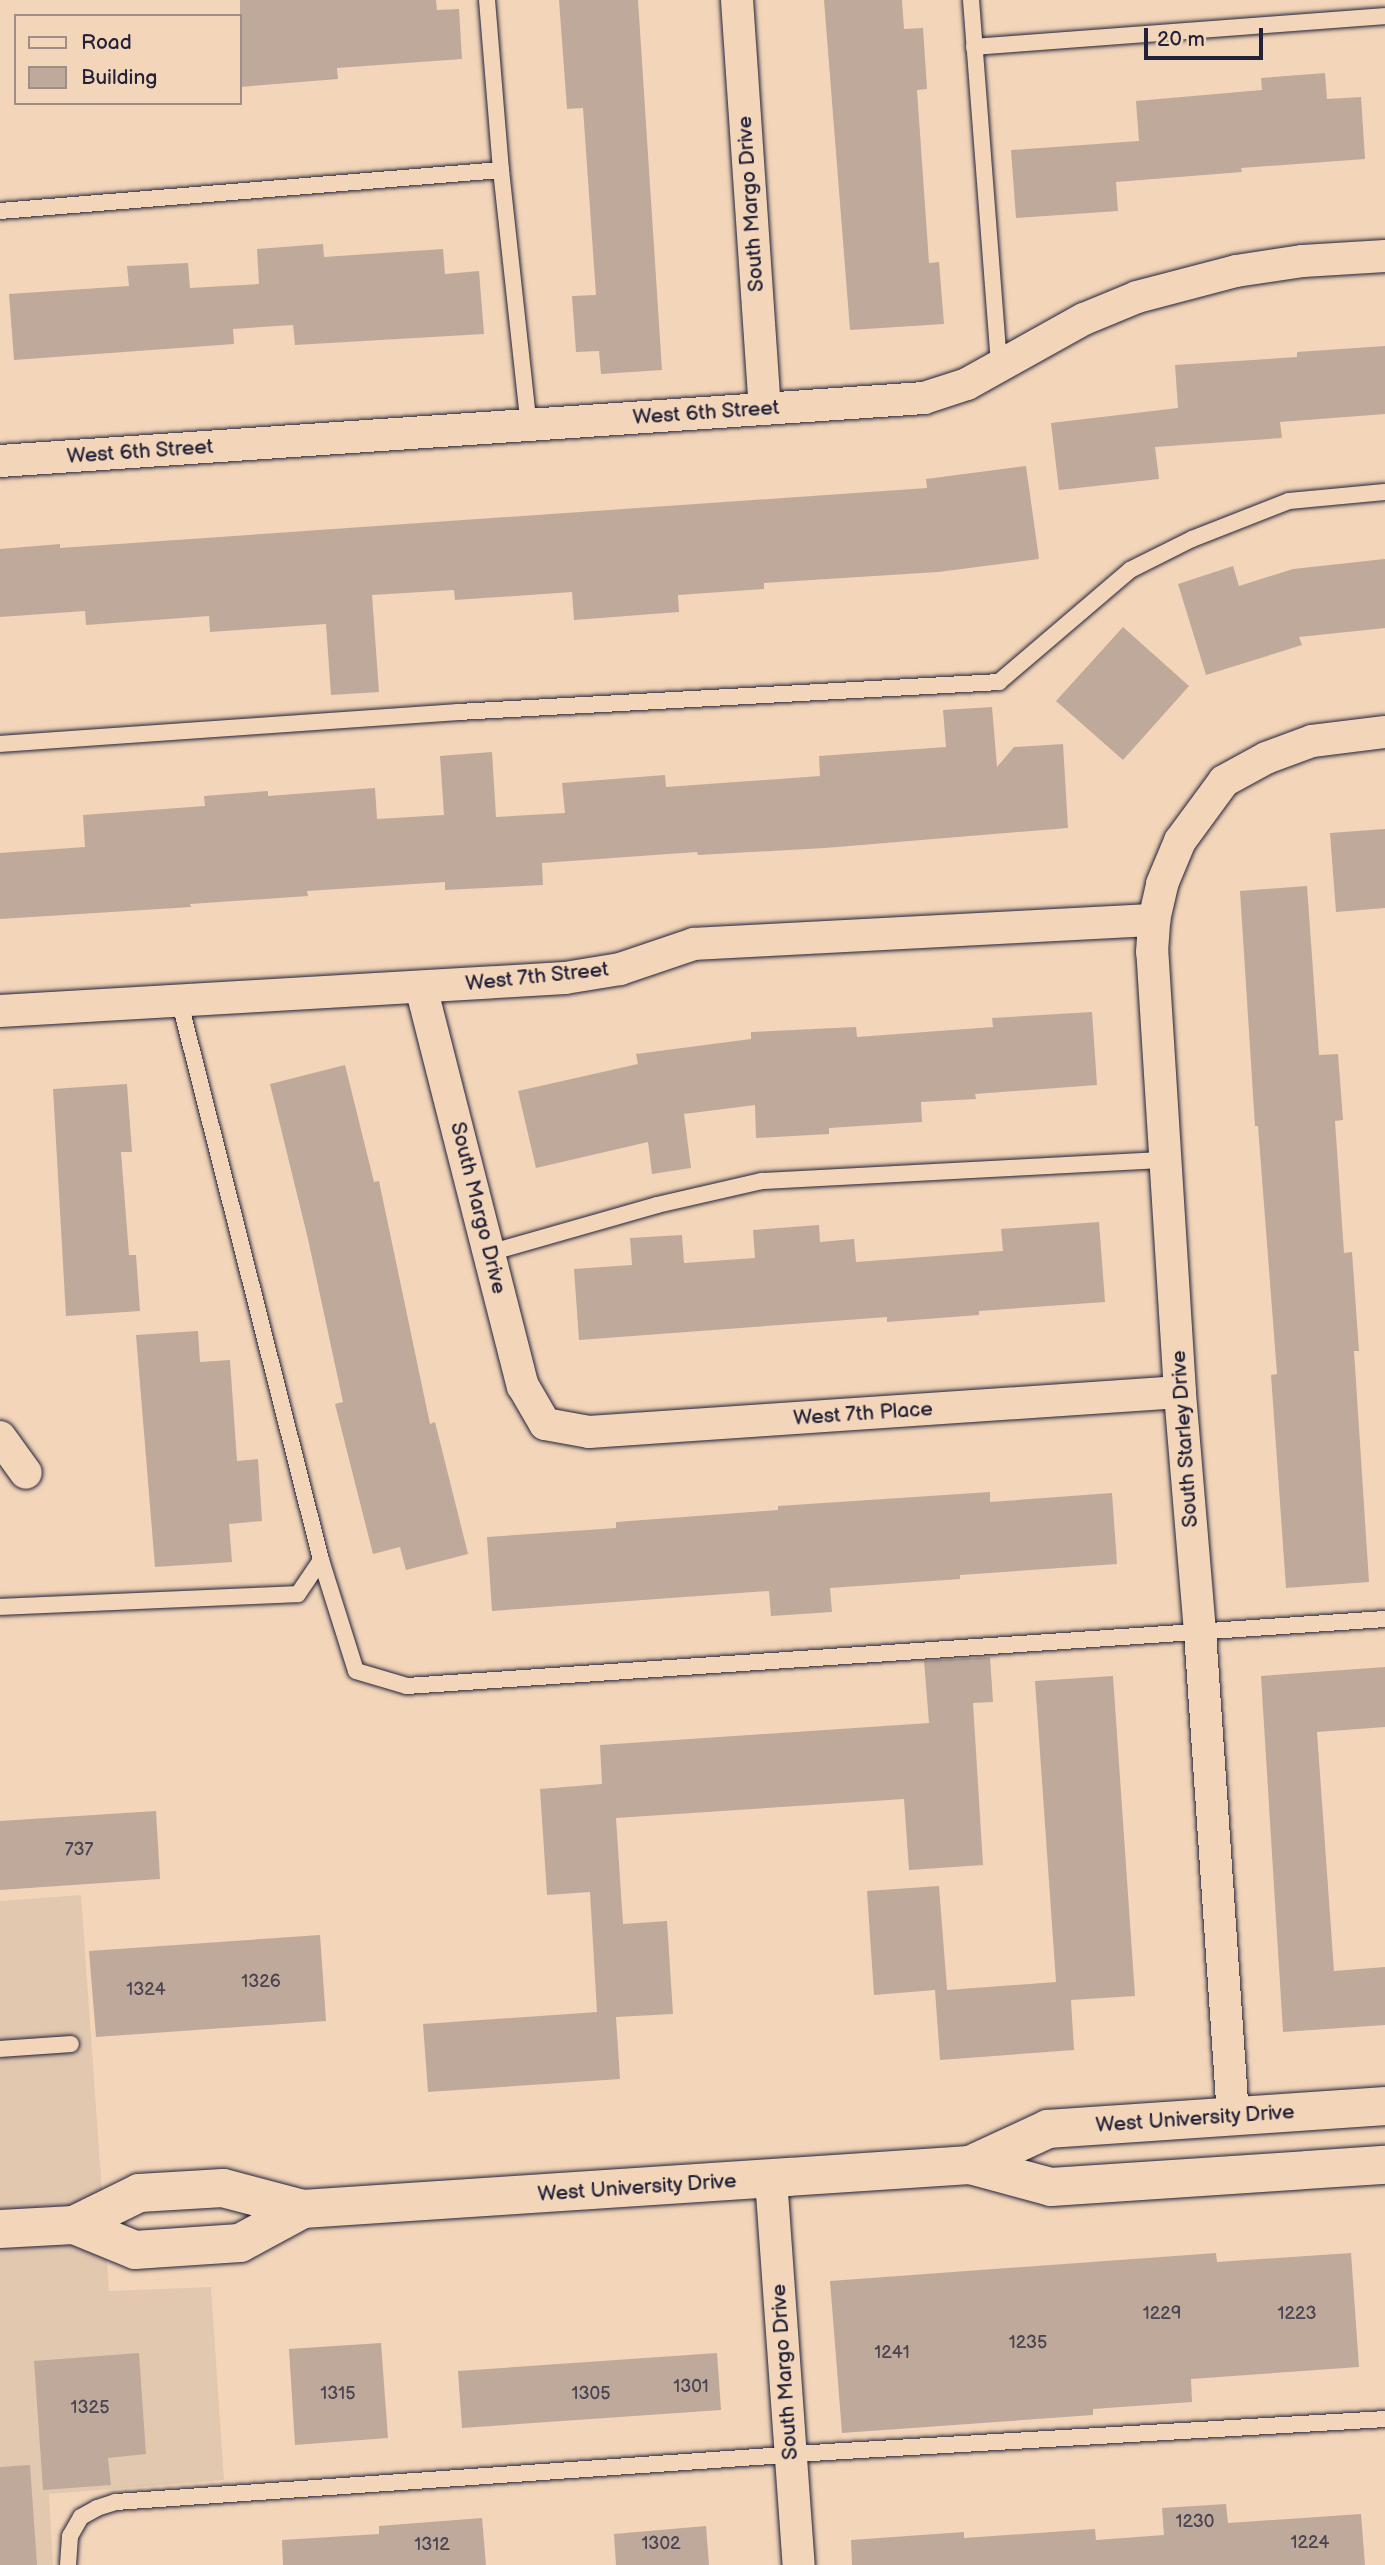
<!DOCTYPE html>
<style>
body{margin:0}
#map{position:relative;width:1385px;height:2565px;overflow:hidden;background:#f3d6b9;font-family:"Balsamiq Sans",sans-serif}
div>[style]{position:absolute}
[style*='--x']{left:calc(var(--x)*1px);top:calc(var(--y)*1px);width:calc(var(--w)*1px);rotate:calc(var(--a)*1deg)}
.built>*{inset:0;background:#e3c8b0}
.building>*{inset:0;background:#bfa99a}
.roads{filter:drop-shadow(0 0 2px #22223b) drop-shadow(0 0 2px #22223b)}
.lane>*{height:16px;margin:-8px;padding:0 8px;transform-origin:8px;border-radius:8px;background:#f3d6b9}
.street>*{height:32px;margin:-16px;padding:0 16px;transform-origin:16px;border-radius:16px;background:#f3d6b9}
.primary>*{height:38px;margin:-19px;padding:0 19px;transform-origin:19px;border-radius:19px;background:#f3d6b9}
span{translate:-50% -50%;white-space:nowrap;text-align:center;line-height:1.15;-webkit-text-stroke:5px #f3d6b9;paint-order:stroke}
.number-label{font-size:18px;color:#494453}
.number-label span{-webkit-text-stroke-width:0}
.street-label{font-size:21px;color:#22223b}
.legend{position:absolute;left:14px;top:14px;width:228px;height:91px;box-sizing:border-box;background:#f3d6b9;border:2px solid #9f8e87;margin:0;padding:9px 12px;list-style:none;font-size:21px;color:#22223b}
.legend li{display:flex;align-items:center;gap:14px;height:35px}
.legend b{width:35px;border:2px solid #9f8e87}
.scale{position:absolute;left:1144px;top:28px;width:119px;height:32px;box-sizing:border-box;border:4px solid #22223b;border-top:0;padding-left:9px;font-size:21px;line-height:24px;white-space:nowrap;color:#22223b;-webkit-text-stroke:5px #f3d6b9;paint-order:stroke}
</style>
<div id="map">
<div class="built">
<div style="clip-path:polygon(81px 1895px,109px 2291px,211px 2287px,224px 2480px,49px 2494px,53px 2565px,0 2565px,0 1901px)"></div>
</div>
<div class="building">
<div style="clip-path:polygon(240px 0,436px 0,437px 10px,459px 9px,462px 59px,337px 68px,338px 79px,240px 87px)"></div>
<div style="clip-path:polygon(559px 0,638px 0,662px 370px,601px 374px,599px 351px,576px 352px,572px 296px,596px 295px,583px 108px,567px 109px)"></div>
<div style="clip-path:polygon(824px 0,902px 0,904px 29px,923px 28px,927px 89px,917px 90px,929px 263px,939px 262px,944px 324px,850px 330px)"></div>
<div style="clip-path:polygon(1325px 73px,1327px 99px,1361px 97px,1365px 159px,1241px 168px,1242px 172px,1116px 182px,1118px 211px,1016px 218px,1011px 150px,1139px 141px,1136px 101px,1262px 90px,1261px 78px)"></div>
<div style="clip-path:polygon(323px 244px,324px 257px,443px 249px,445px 274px,479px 271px,484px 334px,295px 345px,293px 325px,233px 329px,234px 344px,14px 360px,9px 294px,129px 286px,127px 266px,188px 263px,190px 288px,259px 284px,257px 249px)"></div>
<div style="clip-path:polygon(1385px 346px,1385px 414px,1280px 422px,1282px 438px,1155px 447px,1159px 479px,1059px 490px,1051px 423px,1178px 408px,1175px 365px,1297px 357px,1297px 352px)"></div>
<div style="clip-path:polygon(1026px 466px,1039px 559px,938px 572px,764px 583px,764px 589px,678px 595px,679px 612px,574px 620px,572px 592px,455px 600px,454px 590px,372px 595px,379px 692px,331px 695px,326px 624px,210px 632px,209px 616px,86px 625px,85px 611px,0 617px,0 549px,60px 544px,60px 548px,927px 488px,926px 479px)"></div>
<div style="clip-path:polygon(1385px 559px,1385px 628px,1299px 637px,1302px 645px,1206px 675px,1178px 584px,1233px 566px,1239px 586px,1293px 569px)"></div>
<div style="clip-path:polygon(1123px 627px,1189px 686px,1123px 760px,1056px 701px)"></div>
<div style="clip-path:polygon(992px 707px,997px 767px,1014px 747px,1063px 744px,1068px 828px,825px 848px,698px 855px,697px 852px,542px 863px,543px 885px,445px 890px,445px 882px,307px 891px,308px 896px,190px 904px,191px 907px,0 919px,0 853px,85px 847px,83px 815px,205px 806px,204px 796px,268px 791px,268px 796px,375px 788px,377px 819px,444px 815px,440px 756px,492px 752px,496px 817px,565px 813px,562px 783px,665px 775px,666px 787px,820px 776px,819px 756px,946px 747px,943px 710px)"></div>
<div style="clip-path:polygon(1385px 829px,1385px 908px,1336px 912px,1330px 833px)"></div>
<div style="clip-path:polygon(1307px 886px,1319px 1055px,1338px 1054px,1343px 1120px,1335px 1121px,1344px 1253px,1352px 1252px,1359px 1351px,1354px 1351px,1369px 1582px,1286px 1588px,1271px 1375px,1277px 1374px,1258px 1126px,1255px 1126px,1240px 891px)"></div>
<div style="clip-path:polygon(1092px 1012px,1097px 1085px,975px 1094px,976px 1099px,921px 1102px,922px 1122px,829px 1128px,829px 1134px,756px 1138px,755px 1105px,684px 1114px,691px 1168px,652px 1174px,648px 1142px,536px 1168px,518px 1091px,638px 1064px,636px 1054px,751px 1039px,751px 1032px,856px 1027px,857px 1037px,993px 1027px,992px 1018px)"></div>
<div style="clip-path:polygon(345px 1065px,374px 1182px,379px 1181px,430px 1424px,435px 1422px,468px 1554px,406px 1570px,400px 1547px,373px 1554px,335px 1404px,343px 1402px,308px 1239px,270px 1084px)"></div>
<div style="clip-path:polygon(127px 1084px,132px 1152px,121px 1152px,129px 1255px,136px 1255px,140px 1311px,66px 1316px,53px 1089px)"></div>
<div style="clip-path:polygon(1099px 1222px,1105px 1302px,979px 1311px,979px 1315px,887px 1322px,887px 1317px,579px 1340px,574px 1269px,632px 1265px,630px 1238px,682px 1235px,684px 1263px,755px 1258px,753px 1230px,819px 1225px,820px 1242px,854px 1239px,856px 1262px,1003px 1251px,1001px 1229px)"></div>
<div style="clip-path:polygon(198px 1331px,200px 1362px,230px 1360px,237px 1461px,258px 1459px,262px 1521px,229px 1524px,232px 1562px,155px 1567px,136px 1335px)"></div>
<div style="clip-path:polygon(990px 1492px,990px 1502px,1112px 1493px,1117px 1564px,960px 1575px,960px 1579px,830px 1588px,832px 1612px,771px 1616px,769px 1591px,492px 1611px,487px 1537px,616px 1528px,616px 1522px,778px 1510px,778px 1506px)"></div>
<div style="clip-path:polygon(990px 1657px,993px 1702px,973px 1703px,983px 1865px,909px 1870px,904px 1799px,616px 1818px,623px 1924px,667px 1921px,673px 2014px,616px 2017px,620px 2079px,428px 2092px,423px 2024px,597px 2012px,590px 1892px,547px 1895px,540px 1789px,602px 1784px,600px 1745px,929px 1723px,924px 1661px)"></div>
<div style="clip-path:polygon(1385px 1667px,1385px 1727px,1317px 1732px,1334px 1971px,1385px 1967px,1385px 2025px,1283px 2032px,1261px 1676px)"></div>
<div style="clip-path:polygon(1113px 1676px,1135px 1996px,1071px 2000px,1074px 2050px,940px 2060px,935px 1990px,874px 1995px,867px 1891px,939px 1886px,947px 1990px,1056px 1982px,1035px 1681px)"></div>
<div style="clip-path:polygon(156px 1811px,160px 1879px,0 1890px,0 1821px)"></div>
<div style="clip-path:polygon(320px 1935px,326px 2021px,96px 2037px,89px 1951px)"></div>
<div style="clip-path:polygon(1216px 2253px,1217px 2262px,1351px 2253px,1359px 2367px,1191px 2379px,1192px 2402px,1093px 2409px,1093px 2415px,842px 2433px,830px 2281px)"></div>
<div style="clip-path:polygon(381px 2343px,388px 2438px,295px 2445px,289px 2349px)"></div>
<div style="clip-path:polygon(139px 2353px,146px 2454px,108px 2458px,111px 2485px,43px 2490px,34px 2361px)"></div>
<div style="clip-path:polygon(717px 2353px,721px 2410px,462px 2428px,458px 2371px)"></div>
<div style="clip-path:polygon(30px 2465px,37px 2565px,0 2565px,0 2467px)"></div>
<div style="clip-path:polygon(1226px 2504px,1228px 2523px,1361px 2514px,1365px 2565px,852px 2565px,851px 2540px,964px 2532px,964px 2538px,1095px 2529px,1096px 2540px,1164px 2535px,1162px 2508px)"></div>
<div style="clip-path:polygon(482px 2518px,486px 2565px,283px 2565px,282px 2540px,379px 2534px,379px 2526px)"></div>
<div style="clip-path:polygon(706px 2526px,709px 2565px,616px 2565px,614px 2534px)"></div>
</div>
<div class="roads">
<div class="lane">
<div style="--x:487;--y:0;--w:171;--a:85.3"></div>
<div style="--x:501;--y:170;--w:258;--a:83.8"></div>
<div style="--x:971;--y:0;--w:368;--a:85.6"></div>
<div style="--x:974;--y:47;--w:412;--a:-4.3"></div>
<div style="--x:0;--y:211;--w:503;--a:-4.68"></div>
<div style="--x:0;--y:744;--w:459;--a:-4"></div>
<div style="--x:458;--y:712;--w:542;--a:-3.17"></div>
<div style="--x:999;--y:682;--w:172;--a:-40.5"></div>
<div style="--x:1130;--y:570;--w:69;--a:-26.6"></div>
<div style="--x:1192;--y:539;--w:104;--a:-21.4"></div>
<div style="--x:1289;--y:501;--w:96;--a:-5.4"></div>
<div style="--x:180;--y:1003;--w:575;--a:75.79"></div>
<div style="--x:321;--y:1560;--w:116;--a:72.5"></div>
<div style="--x:356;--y:1671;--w:53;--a:16.4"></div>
<div style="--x:407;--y:1686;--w:980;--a:-3.92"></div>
<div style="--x:489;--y:1253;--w:175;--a:-15.9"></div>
<div style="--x:657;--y:1205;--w:108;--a:-12.9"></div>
<div style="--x:762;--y:1181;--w:406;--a:-3"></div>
<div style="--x:0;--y:1607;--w:298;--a:-2.5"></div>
<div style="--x:298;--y:1594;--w:41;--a:-55.9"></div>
<div style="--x:0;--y:2049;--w:71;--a:-4"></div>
<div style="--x:68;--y:2565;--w:29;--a:-86"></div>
<div style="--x:70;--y:2536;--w:22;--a:-60"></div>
<div style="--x:81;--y:2517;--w:18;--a:-29"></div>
<div style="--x:97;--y:2508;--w:20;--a:-18"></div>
<div style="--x:116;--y:2502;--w:713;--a:-4.02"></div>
<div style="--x:827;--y:2452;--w:559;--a:-3.38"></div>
</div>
<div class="street">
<div style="--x:737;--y:0;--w:410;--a:86.1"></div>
<div style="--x:0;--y:461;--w:926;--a:-3.9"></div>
<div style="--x:924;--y:398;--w:45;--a:-18"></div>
<div style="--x:967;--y:384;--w:134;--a:-29.1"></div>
<div style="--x:1084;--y:319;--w:57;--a:-22.5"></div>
<div style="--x:1137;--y:297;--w:102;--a:-14.7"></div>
<div style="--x:1236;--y:271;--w:68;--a:-8.5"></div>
<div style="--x:1303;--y:261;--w:82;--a:-3.5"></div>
<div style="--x:421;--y:987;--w:412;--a:75.7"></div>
<div style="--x:523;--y:1386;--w:44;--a:59.9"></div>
<div style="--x:545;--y:1424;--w:45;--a:10.3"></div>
<div style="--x:589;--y:1432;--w:592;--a:-3.87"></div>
<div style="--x:0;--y:1011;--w:566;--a:-3.34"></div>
<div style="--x:565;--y:978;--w:56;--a:-9.3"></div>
<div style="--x:620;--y:969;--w:78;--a:-18.7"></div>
<div style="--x:694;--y:944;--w:461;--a:-3"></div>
<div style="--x:0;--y:1437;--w:44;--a:54.2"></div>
<div style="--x:1233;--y:2116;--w:485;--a:-93.9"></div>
<div style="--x:1200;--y:1632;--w:241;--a:-94.8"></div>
<div style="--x:1180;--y:1392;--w:441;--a:-93.6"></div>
<div style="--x:1152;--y:952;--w:32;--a:-86"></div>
<div style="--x:1154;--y:920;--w:37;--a:-77"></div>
<div style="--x:1162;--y:884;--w:47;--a:-67.3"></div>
<div style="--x:1180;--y:841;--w:74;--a:-53.7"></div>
<div style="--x:1224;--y:781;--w:48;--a:-28.7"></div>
<div style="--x:1266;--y:758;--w:49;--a:-20.3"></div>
<div style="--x:1312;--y:741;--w:74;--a:-7"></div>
<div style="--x:771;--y:2179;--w:387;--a:85.9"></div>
</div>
<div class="primary">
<div style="--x:970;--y:2165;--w:86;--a:-24.8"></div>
<div style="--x:1048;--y:2129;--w:338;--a:-3.9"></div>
<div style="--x:74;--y:2225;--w:66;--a:22.3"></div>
<div style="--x:135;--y:2250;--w:105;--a:-3.8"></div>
<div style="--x:240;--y:2243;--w:72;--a:-28.4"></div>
<div style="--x:0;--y:2229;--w:74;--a:-3.1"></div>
<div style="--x:74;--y:2225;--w:72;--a:-26.2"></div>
<div style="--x:139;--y:2193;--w:84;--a:-3.4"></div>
<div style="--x:223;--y:2188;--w:83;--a:14.7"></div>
<div style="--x:303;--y:2209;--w:668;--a:-3.77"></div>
<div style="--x:970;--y:2165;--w:84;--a:15.2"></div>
<div style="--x:1051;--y:2187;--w:335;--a:-3.8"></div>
</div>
</div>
<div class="number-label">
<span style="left:79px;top:1850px">737</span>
<span style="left:261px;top:1982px">1326</span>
<span style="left:146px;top:1990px">1324</span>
<span style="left:1162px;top:2314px">1229</span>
<span style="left:1297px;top:2314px">1223</span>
<span style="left:1028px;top:2343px">1235</span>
<span style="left:892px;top:2353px">1241</span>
<span style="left:691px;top:2387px">1301</span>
<span style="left:338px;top:2394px">1315</span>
<span style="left:591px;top:2394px">1305</span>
<span style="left:90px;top:2408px">1325</span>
<span style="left:1195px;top:2522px">1230</span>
<span style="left:1310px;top:2543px">1224</span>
<span style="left:661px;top:2544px">1302</span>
<span style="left:432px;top:2545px">1312</span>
</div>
<div class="street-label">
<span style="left:751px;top:204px;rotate:-94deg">South Margo Drive</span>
<span style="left:706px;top:413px;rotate:-4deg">West 6th Street</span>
<span style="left:140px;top:452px;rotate:-4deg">West 6th Street</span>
<span style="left:537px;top:977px;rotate:-6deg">West 7th Street</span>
<span style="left:478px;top:1208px;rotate:76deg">South Margo Drive</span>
<span style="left:863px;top:1414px;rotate:-4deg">West 7th Place</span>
<span style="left:1185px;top:1439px;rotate:-94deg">South Starley Drive</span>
<span style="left:1195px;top:2119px;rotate:-4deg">West University Drive</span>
<span style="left:637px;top:2188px;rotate:-4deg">West University Drive</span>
<span style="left:785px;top:2372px;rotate:-94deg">South Margo Drive</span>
</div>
<ul class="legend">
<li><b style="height:9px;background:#f3d6b9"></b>Road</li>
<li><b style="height:19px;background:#bfa99a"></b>Building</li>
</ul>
<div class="scale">20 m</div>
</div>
